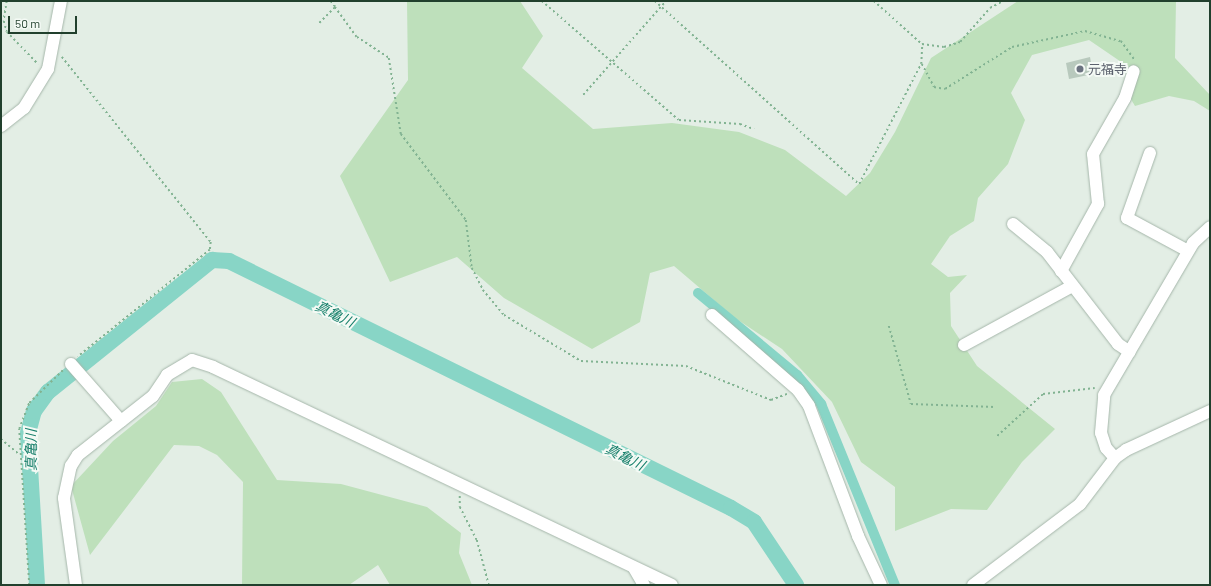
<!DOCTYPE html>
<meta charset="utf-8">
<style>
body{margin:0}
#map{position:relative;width:1211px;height:586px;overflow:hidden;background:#e3eee5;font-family:Barlow,"Noto Sans JP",sans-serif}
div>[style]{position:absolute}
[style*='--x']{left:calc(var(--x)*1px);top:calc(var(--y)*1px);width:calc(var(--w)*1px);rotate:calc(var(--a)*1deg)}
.green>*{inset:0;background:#bee0bb}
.canal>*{height:10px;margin:-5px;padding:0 5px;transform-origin:5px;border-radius:5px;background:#88d5c6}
.river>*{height:16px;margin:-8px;padding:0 8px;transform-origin:8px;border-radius:8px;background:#88d5c6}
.building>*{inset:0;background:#b8c9bd}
.path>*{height:1.5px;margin-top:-0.75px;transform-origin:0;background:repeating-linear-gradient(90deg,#82b392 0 2px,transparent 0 5px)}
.roads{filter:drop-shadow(0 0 1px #a5b6aa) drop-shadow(0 0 1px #a5b6aa)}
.minor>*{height:12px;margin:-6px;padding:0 6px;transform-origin:6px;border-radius:6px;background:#fff}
.dots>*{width:11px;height:11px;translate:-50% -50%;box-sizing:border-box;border:2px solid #f4faf5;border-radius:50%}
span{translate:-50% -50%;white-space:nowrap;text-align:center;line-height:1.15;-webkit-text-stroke:4px #f4faf5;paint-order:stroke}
.worship-label{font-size:13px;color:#5b616d}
.left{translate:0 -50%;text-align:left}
.water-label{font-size:14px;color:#18806c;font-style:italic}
.frame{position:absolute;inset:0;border:2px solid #21402d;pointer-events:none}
.scale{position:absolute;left:8px;top:16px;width:69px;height:18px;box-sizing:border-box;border:2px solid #21402d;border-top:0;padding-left:5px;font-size:12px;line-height:14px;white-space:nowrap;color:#21402d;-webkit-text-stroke:3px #f4faf5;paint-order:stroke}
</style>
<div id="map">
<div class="green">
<div style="clip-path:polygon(407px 1px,520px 1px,543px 36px,522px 68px,593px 129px,672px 123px,739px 132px,785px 150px,846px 196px,870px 173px,895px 132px,931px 58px,1018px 1px,1176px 1px,1175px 58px,1210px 95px,1210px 111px,1194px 101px,1169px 96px,1135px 106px,1129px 96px,1130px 68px,1089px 40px,1032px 55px,1011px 93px,1025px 120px,1008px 164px,978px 198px,974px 221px,950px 236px,931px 264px,948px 277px,967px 275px,950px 293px,951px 326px,977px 366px,1055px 429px,1022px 462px,987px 510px,951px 509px,895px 531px,895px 487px,861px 462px,832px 402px,782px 349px,735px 318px,674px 266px,650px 273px,640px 322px,592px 349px,504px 298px,457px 257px,390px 282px,340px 176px,408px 80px)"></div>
<div style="clip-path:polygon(202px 379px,221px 392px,277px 480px,341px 484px,427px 507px,461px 533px,459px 553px,472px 585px,390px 585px,378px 565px,349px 585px,242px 585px,243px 482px,217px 455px,199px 446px,174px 445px,90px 555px,71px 486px,113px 441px,156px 406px,172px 382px)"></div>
</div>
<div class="canal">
<div style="--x:698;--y:293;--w:129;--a:39.6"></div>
<div style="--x:797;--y:375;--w:38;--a:50"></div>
<div style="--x:821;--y:404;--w:196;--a:67.8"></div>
</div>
<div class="river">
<div style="--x:37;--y:585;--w:152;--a:-93.4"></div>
<div style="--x:28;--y:433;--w:23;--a:-75"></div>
<div style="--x:34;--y:411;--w:24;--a:-54"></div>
<div style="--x:48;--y:392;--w:211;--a:-38.8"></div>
<div style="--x:212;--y:260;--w:17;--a:3"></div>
<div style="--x:229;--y:261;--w:559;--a:26.2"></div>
<div style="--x:731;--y:508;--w:27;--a:31"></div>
<div style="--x:754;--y:522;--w:76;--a:56.3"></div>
</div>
<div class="building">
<div style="clip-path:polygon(1090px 57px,1093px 74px,1069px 79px,1066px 63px)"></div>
</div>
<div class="path">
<div style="--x:7;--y:1;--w:20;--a:99"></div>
<div style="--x:4;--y:21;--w:11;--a:75"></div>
<div style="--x:7;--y:32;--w:45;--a:45.9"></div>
<div style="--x:542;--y:1;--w:181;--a:41"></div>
<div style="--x:679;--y:120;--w:61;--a:3.8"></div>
<div style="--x:740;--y:124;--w:15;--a:20"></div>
<div style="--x:655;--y:1;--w:274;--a:41.9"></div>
<div style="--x:859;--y:184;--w:135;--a:-62.7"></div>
<div style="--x:921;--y:64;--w:20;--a:-87"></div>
<div style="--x:874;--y:1;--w:64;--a:41.9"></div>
<div style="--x:922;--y:44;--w:22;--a:8"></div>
<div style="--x:944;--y:47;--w:17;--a:-17"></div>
<div style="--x:960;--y:42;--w:45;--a:-48.6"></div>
<div style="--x:990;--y:8;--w:15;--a:-28"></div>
<div style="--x:335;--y:7;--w:37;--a:54"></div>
<div style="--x:357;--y:37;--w:38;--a:33"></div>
<div style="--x:389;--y:58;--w:77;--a:81"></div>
<div style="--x:401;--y:134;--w:108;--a:52.9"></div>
<div style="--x:466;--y:220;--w:48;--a:82.9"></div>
<div style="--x:472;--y:268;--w:25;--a:63"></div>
<div style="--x:483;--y:290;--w:33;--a:50"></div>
<div style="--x:504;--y:315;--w:90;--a:30.9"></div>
<div style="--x:581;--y:361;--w:105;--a:2.7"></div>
<div style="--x:686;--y:366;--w:92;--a:21.8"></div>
<div style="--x:771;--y:400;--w:17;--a:-21"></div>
<div style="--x:319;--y:23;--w:23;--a:-45"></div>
<div style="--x:335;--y:7;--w:8;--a:-130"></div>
<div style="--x:62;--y:57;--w:238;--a:51.2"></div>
<div style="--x:211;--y:242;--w:8;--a:97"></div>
<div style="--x:210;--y:250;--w:170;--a:141"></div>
<div style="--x:922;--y:64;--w:26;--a:62"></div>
<div style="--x:934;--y:87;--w:11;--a:10"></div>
<div style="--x:945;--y:89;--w:79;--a:-32.1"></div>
<div style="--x:1012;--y:47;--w:75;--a:-12.4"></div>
<div style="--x:1085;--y:31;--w:37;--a:16"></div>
<div style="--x:1121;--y:41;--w:24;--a:54"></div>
<div style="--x:583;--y:95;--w:125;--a:-48.6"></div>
<div style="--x:889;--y:326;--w:81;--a:74.2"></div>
<div style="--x:911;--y:404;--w:84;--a:2"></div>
<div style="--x:997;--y:436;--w:62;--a:-42.4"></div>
<div style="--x:1043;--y:394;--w:52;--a:-6.6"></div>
<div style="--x:1;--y:439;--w:23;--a:40"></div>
<div style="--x:460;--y:496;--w:11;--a:90"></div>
<div style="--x:460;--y:507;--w:37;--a:63"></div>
<div style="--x:477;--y:540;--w:47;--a:75.1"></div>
<div style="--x:29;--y:585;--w:156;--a:-93.7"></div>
<div style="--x:19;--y:429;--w:28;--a:-69"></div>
<div style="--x:29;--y:403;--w:47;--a:-44.1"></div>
</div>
<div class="roads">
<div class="minor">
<div style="--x:1;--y:126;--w:29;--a:-38"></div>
<div style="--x:24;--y:108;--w:46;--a:-58.4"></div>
<div style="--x:48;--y:69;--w:69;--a:-79.2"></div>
<div style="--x:1150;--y:153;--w:69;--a:109.5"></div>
<div style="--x:1127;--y:218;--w:69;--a:28.4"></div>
<div style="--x:1013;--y:224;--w:44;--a:39.5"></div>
<div style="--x:1047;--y:252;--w:116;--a:52.3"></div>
<div style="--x:1118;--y:344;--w:14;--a:34"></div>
<div style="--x:1061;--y:271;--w:77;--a:-61.1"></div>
<div style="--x:1098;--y:204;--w:50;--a:-95.7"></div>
<div style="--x:1093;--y:154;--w:64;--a:-60.3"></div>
<div style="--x:1125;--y:98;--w:28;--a:-72"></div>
<div style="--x:712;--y:315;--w:114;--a:41.1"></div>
<div style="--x:798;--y:390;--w:19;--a:55"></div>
<div style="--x:809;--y:406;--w:139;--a:69.3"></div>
<div style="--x:858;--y:536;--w:54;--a:64.9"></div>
<div style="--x:964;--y:345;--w:123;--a:-28.6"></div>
<div style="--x:71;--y:364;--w:76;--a:48.7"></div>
<div style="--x:1115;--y:458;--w:13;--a:-132"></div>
<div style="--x:1106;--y:448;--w:16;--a:-108"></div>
<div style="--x:1101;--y:433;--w:38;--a:-85"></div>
<div style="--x:1104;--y:395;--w:176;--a:-59.6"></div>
<div style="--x:1193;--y:243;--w:23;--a:-43"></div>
<div style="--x:634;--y:568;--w:20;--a:60"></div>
<div style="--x:76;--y:585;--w:88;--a:-97.9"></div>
<div style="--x:64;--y:498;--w:33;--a:-78"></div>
<div style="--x:71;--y:466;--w:13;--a:-58"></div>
<div style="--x:78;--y:455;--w:95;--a:-38.2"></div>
<div style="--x:153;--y:396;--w:25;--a:-56"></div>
<div style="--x:167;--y:375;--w:29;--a:-31"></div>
<div style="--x:192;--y:360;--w:22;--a:18"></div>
<div style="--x:213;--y:367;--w:508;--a:25.41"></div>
<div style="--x:973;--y:585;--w:134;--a:-37.1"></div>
<div style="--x:1080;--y:504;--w:58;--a:-52.7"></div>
<div style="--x:1115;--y:458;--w:14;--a:-36"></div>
<div style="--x:1126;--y:450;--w:93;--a:-24.9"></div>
</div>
</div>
<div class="dots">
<div style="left:1080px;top:69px;background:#6b7280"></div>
</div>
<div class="worship-label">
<span class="left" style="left:1088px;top:69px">元福寺</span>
</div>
<div class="water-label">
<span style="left:335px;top:314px;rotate:26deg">真亀川</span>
<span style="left:31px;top:450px;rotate:-90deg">真亀川</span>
<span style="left:625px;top:457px;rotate:26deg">真亀川</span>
</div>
<div class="frame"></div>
<div class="scale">50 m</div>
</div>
